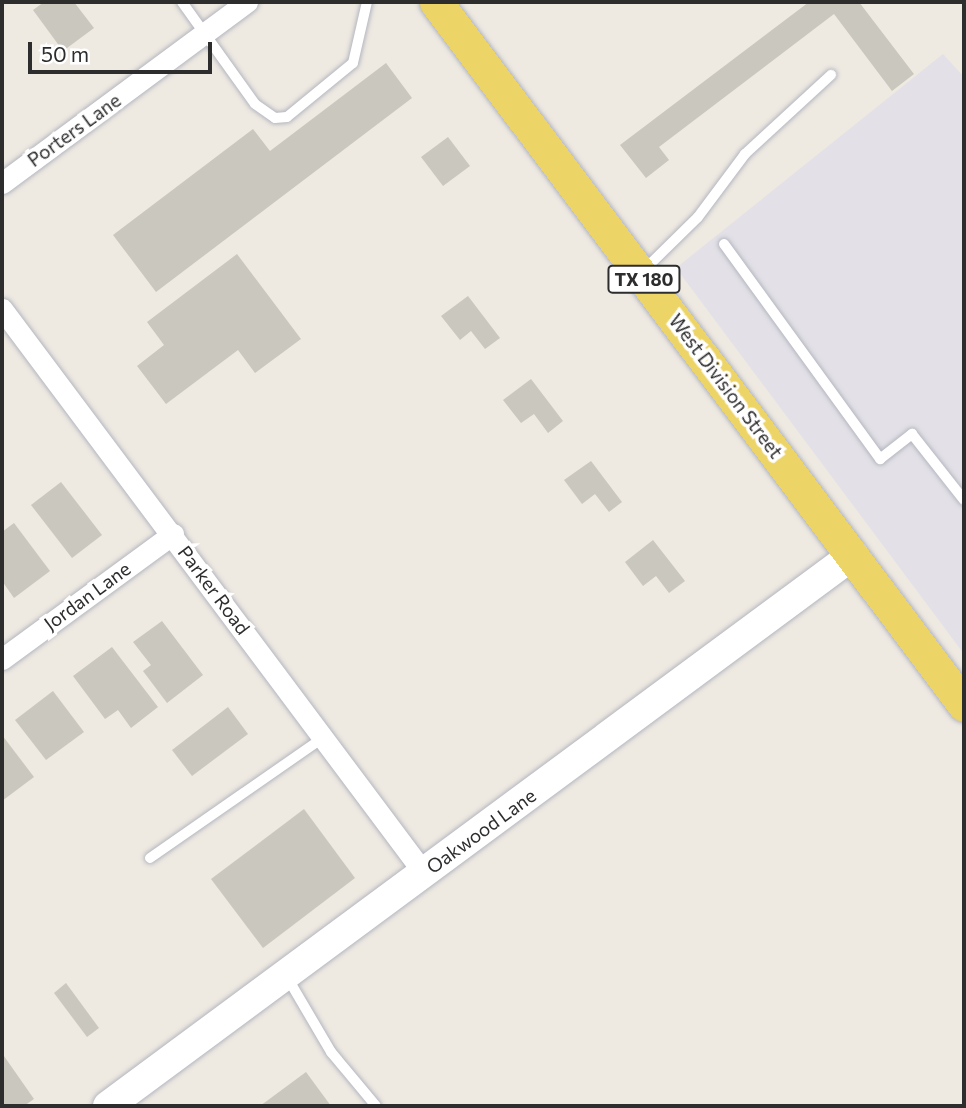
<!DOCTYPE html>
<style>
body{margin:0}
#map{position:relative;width:966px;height:1108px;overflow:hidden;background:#eee9e1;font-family:Commissioner,sans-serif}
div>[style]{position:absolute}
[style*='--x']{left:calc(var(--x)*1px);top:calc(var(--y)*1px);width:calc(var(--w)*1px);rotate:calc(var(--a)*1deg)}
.industrial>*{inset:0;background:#e3e1e7}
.building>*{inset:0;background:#cac7bf}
.roads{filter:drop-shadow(0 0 2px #b4b6c0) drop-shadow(0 0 2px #b4b6c0)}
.lane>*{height:10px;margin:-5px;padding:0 5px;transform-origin:5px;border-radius:5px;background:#fff}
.street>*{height:21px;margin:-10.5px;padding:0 10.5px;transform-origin:10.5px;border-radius:10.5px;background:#fff}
.secondary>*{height:30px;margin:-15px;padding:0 15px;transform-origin:15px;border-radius:15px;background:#fff}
.primary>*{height:33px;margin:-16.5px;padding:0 16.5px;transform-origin:16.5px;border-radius:16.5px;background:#edd467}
span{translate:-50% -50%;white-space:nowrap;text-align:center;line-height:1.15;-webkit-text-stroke:7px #fff;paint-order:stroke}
.shield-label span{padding:2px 5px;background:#fff;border:2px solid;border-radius:5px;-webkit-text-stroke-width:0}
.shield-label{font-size:18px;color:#2d2d2d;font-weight:700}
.street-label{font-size:19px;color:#2d2d2d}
.frame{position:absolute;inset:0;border:4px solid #2d2d2d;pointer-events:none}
.scale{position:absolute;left:28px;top:42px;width:184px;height:32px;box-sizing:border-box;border:4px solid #2d2d2d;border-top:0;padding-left:9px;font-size:21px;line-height:24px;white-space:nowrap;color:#2d2d2d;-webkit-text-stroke:5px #fff;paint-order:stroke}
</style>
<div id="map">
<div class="industrial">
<div style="clip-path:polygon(943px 54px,964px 77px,964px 654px,676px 268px)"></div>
</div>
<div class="building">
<div style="clip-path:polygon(44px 2px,74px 2px,94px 28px,63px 51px,33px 10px)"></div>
<div style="clip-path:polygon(809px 2px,859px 2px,914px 74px,892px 91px,834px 14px,659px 147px,669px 160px,646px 178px,620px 145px)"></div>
<div style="clip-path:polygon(386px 63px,412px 98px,156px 292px,113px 235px,253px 129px,270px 151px)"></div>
<div style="clip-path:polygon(448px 137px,470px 166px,443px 186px,421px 157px)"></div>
<div style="clip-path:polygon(237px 254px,301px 339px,255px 373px,238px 350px,166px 404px,137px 366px,164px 345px,147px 322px)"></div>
<div style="clip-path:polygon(468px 296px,500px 338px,485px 349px,471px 331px,460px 340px,441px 316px)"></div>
<div style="clip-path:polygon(531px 379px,563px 421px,548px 433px,534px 414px,521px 423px,503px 400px)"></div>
<div style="clip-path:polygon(591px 461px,622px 502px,609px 512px,595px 494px,582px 504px,564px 480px)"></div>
<div style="clip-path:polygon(61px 482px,102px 535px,72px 558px,31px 505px)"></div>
<div style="clip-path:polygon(14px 523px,50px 571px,14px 598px,2px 581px,2px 532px)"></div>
<div style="clip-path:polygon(653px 540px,685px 581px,669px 593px,656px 576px,643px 586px,625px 562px)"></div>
<div style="clip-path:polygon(162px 621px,203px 675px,167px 703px,143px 671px,151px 665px,133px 642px)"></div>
<div style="clip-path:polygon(112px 647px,158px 707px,131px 728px,118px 710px,105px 719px,73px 676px)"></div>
<div style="clip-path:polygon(53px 691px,84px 732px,46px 760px,15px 720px)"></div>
<div style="clip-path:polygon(228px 707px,248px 734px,192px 776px,172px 750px)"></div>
<div style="clip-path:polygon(2px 735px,34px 777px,2px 801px)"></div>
<div style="clip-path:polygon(304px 809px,355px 878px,263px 948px,211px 879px)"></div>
<div style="clip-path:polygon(66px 983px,99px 1028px,87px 1037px,54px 993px)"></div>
<div style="clip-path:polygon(4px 1056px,34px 1099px,24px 1106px,2px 1106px)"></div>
<div style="clip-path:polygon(306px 1072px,331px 1106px,260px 1106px)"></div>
</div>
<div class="roads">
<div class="lane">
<div style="--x:182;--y:2;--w:125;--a:54.4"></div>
<div style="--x:255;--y:104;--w:24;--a:35"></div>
<div style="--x:275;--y:118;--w:12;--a:-5"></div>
<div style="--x:287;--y:117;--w:85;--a:-39.3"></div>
<div style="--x:353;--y:63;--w:63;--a:-77.1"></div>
<div style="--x:724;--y:244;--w:266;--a:54"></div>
<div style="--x:880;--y:459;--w:41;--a:-38"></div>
<div style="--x:912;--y:434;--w:84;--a:51.8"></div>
<div style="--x:642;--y:272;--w:78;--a:-44.5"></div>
<div style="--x:698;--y:217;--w:79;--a:-53.3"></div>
<div style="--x:745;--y:154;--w:117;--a:-42.6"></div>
<div style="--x:150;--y:858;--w:212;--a:-34.8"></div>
<div style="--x:287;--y:977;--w:87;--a:59.6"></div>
<div style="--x:331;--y:1052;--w:70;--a:50.2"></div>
</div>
<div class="street">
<div style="--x:2;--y:183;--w:305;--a:-36.5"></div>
<div style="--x:2;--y:309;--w:704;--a:53.2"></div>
<div style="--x:2;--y:659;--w:212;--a:-36.2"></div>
</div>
<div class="secondary">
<div style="--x:108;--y:1106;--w:927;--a:-36.49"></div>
</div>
<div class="primary">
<div style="--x:436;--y:2;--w:879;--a:53.09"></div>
</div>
</div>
<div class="shield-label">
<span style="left:644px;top:279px">TX 180</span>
</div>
<div class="street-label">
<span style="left:74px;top:130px;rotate:-36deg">Porters Lane</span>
<span style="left:726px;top:386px;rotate:53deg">West Division Street</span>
<span style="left:214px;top:590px;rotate:53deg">Parker Road</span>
<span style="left:87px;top:596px;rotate:-36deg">Jordan Lane</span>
<span style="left:481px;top:831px;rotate:-36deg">Oakwood Lane</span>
</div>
<div class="frame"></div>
<div class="scale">50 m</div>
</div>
